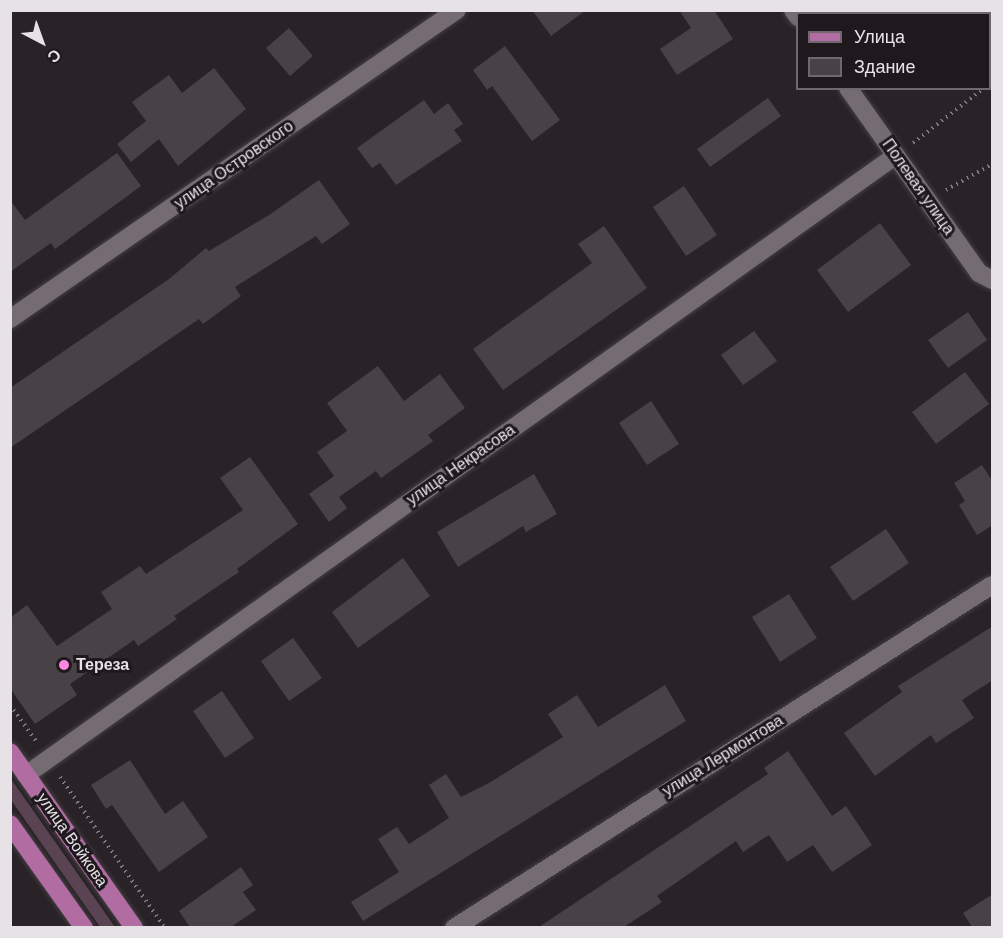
<!DOCTYPE html>
<meta charset="utf-8">
<style>
body{margin:0}
#map{position:relative;width:1003px;height:938px;overflow:hidden;background:#292327;font-family:Helvetica,sans-serif}
div>[style]{position:absolute}
[style*='--x']{left:calc(var(--x)*1px);top:calc(var(--y)*1px);width:calc(var(--w)*1px);rotate:calc(var(--a)*1deg)}
.green>*{inset:0;background:#5a4454}
.building>*{inset:0;background:#484246}
.path>*{height:4px;margin-top:-2px;transform-origin:0;background:repeating-linear-gradient(90deg,#817c7f 0 1.5px,transparent 0 6px)}
.roads{filter:drop-shadow(0 0 2px #443f43) drop-shadow(0 0 2px #443f43)}
.minor>*{height:18px;margin:-9px;padding:0 9px;transform-origin:9px;border-radius:9px;background:#746c71}
.major>*{height:18px;margin:-9px;padding:0 9px;transform-origin:9px;border-radius:9px;background:#b16da2}
.dots>*{width:16px;height:16px;translate:-50% -50%;box-sizing:border-box;border:3px solid #1f191e;border-radius:50%}
span{translate:-50% -50%;white-space:nowrap;text-align:center;line-height:1.15;-webkit-text-stroke:6px #1f191e;paint-order:stroke}
.street-label{font-size:16px;color:#e6e2e5}
.poi-label{font-size:16px;color:#e6e2e5;font-weight:700}
.left{translate:0 -50%;text-align:left}
.frame{position:absolute;inset:0;border:12px solid #e6e2e5;pointer-events:none}
.legend{position:absolute;left:796px;top:12px;width:195px;height:78px;box-sizing:border-box;background:#1f191e;border:2px solid #6f696e;margin:0;padding:8px 10px;list-style:none;font-size:18px;color:#e6e2e5}
.legend li{display:flex;align-items:center;gap:12px;height:30px}
.legend b{width:30px;border:2px solid #6f696e}
.north{position:absolute;left:12px;top:12px;width:60px;height:60px;-webkit-text-stroke:4px #1f191e;paint-order:stroke;rotate:139deg;font-size:16px;font-weight:700;line-height:24px;text-align:center;color:#e6e2e5}
.north::after{content:'';display:block;margin:auto;width:21px;height:27px;background:#e6e2e5;clip-path:polygon(50% 0,100% 100%,50% 72%,0 100%)}
</style>
<div id="map">
<div class="green">
<div style="clip-path:polygon(10px 779px,11px 779px,115px 927px,100px 927px,11px 800px)"></div>
</div>
<div class="building">
<div style="clip-path:polygon(532px 10px,586px 10px,551px 36px)"></div>
<div style="clip-path:polygon(679px 10px,714px 10px,733px 39px,677px 75px,660px 49px,691px 28px)"></div>
<div style="clip-path:polygon(289px 28px,313px 56px,290px 76px,266px 48px)"></div>
<div style="clip-path:polygon(505px 46px,560px 120px,532px 141px,492px 86px,487px 90px,473px 70px)"></div>
<div style="clip-path:polygon(214px 68px,246px 109px,178px 166px,159px 139px,131px 162px,117px 144px,146px 121px,132px 102px,169px 75px,182px 93px)"></div>
<div style="clip-path:polygon(768px 98px,781px 116px,710px 167px,697px 149px)"></div>
<div style="clip-path:polygon(424px 100px,434px 114px,448px 103px,463px 124px,454px 130px,462px 141px,396px 185px,380px 163px,372px 168px,357px 148px)"></div>
<div style="clip-path:polygon(117px 153px,141px 186px,55px 249px,51px 243px,10px 272px,10px 200px,25px 220px)"></div>
<div style="clip-path:polygon(319px 180px,350px 224px,322px 244px,316px 236px,235px 287px,241px 296px,203px 324px,199px 319px,10px 448px,10px 388px,169px 279px,206px 248px,209px 251px,269px 215px)"></div>
<div style="clip-path:polygon(684px 186px,717px 235px,686px 256px,653px 207px)"></div>
<div style="clip-path:polygon(880px 223px,911px 265px,848px 312px,817px 270px)"></div>
<div style="clip-path:polygon(604px 226px,647px 288px,503px 390px,473px 349px,592px 263px,578px 244px)"></div>
<div style="clip-path:polygon(968px 312px,987px 340px,948px 368px,928px 340px)"></div>
<div style="clip-path:polygon(754px 331px,777px 361px,743px 385px,721px 355px)"></div>
<div style="clip-path:polygon(378px 366px,404px 401px,440px 374px,465px 408px,428px 435px,433px 441px,381px 478px,376px 471px,339px 497px,347px 508px,329px 522px,309px 494px,334px 476px,317px 452px,347px 431px,327px 403px)"></div>
<div style="clip-path:polygon(965px 372px,989px 404px,936px 444px,912px 412px)"></div>
<div style="clip-path:polygon(651px 401px,679px 444px,647px 465px,619px 423px)"></div>
<div style="clip-path:polygon(250px 457px,298px 524px,237px 569px,239px 572px,174px 616px,177px 619px,138px 646px,134px 640px,70px 684px,77px 695px,35px 724px,10px 688px,10px 618px,27px 605px,57px 646px,112px 609px,101px 592px,140px 566px,146px 574px,243px 510px,220px 478px)"></div>
<div style="clip-path:polygon(982px 465px,993px 482px,993px 525px,977px 535px,959px 505px,965px 501px,954px 483px)"></div>
<div style="clip-path:polygon(534px 474px,557px 514px,526px 532px,523px 526px,458px 567px,437px 532px)"></div>
<div style="clip-path:polygon(886px 529px,909px 563px,853px 601px,830px 567px)"></div>
<div style="clip-path:polygon(403px 558px,430px 596px,358px 648px,332px 612px)"></div>
<div style="clip-path:polygon(789px 594px,817px 638px,780px 662px,752px 617px)"></div>
<div style="clip-path:polygon(993px 626px,993px 680px,962px 700px,974px 718px,936px 743px,931px 735px,875px 776px,844px 733px,902px 692px,898px 686px)"></div>
<div style="clip-path:polygon(293px 638px,322px 678px,289px 701px,261px 661px)"></div>
<div style="clip-path:polygon(665px 685px,686px 721px,363px 921px,351px 902px,399px 872px,378px 839px,397px 827px,409px 844px,449px 818px,429px 785px,446px 774px,461px 797px,489px 783px,563px 737px,548px 714px,577px 695px,598px 727px)"></div>
<div style="clip-path:polygon(222px 691px,254px 738px,225px 758px,193px 711px)"></div>
<div style="clip-path:polygon(788px 751px,832px 816px,846px 806px,872px 845px,832px 872px,813px 845px,787px 862px,769px 835px,743px 852px,736px 841px,657px 896px,662px 902px,624px 927px,539px 927px,768px 774px,764px 768px)"></div>
<div style="clip-path:polygon(130px 760px,165px 814px,183px 801px,208px 837px,159px 872px,112px 805px,106px 809px,91px 785px)"></div>
<div style="clip-path:polygon(241px 867px,253px 885px,243px 892px,256px 910px,231px 927px,190px 927px,179px 911px)"></div>
<div style="clip-path:polygon(993px 894px,993px 927px,972px 927px,963px 913px)"></div>
</div>
<div class="path">
<div style="--x:990;--y:85;--w:3;--a:-45"></div>
<div style="--x:913;--y:143;--w:90;--a:-37.8"></div>
<div style="--x:946;--y:190;--w:53;--a:-29.5"></div>
<div style="--x:10;--y:705;--w:44;--a:54.2"></div>
<div style="--x:60;--y:777;--w:184;--a:55.2"></div>
</div>
<div class="roads">
<div class="minor">
<div style="--x:793;--y:10;--w:9;--a:54"></div>
<div style="--x:848;--y:88;--w:227;--a:54.7"></div>
<div style="--x:979;--y:273;--w:15;--a:28"></div>
<div style="--x:10;--y:319;--w:543;--a:-34.66"></div>
<div style="--x:26;--y:775;--w:1067;--a:-35.46"></div>
<div style="--x:454;--y:928;--w:638;--a:-32.52"></div>
</div>
<div class="major">
<div style="--x:10;--y:752;--w:215;--a:54.8"></div>
<div style="--x:10;--y:824;--w:128;--a:54.6"></div>
</div>
</div>
<div class="dots">
<div style="left:64px;top:665px;background:#fd86e3"></div>
</div>
<div class="street-label">
<span style="left:234px;top:165px;rotate:-35deg">улица Островского</span>
<span style="left:918px;top:187px;rotate:55deg">Полевая улица</span>
<span style="left:461px;top:465px;rotate:-35deg">улица Некрасова</span>
<span style="left:723px;top:756px;rotate:-32deg">улица Лермонтова</span>
<span style="left:72px;top:840px;rotate:55deg">улица Войкова</span>
</div>
<div class="poi-label">
<span class="left" style="left:76px;top:665px">Тереза</span>
</div>
<div class="frame"></div>
<ul class="legend">
<li><b style="height:8px;background:#b16da2"></b>Улица</li>
<li><b style="height:16px;background:#484246"></b>Здание</li>
</ul>
<div class="north">С</div>
</div>
